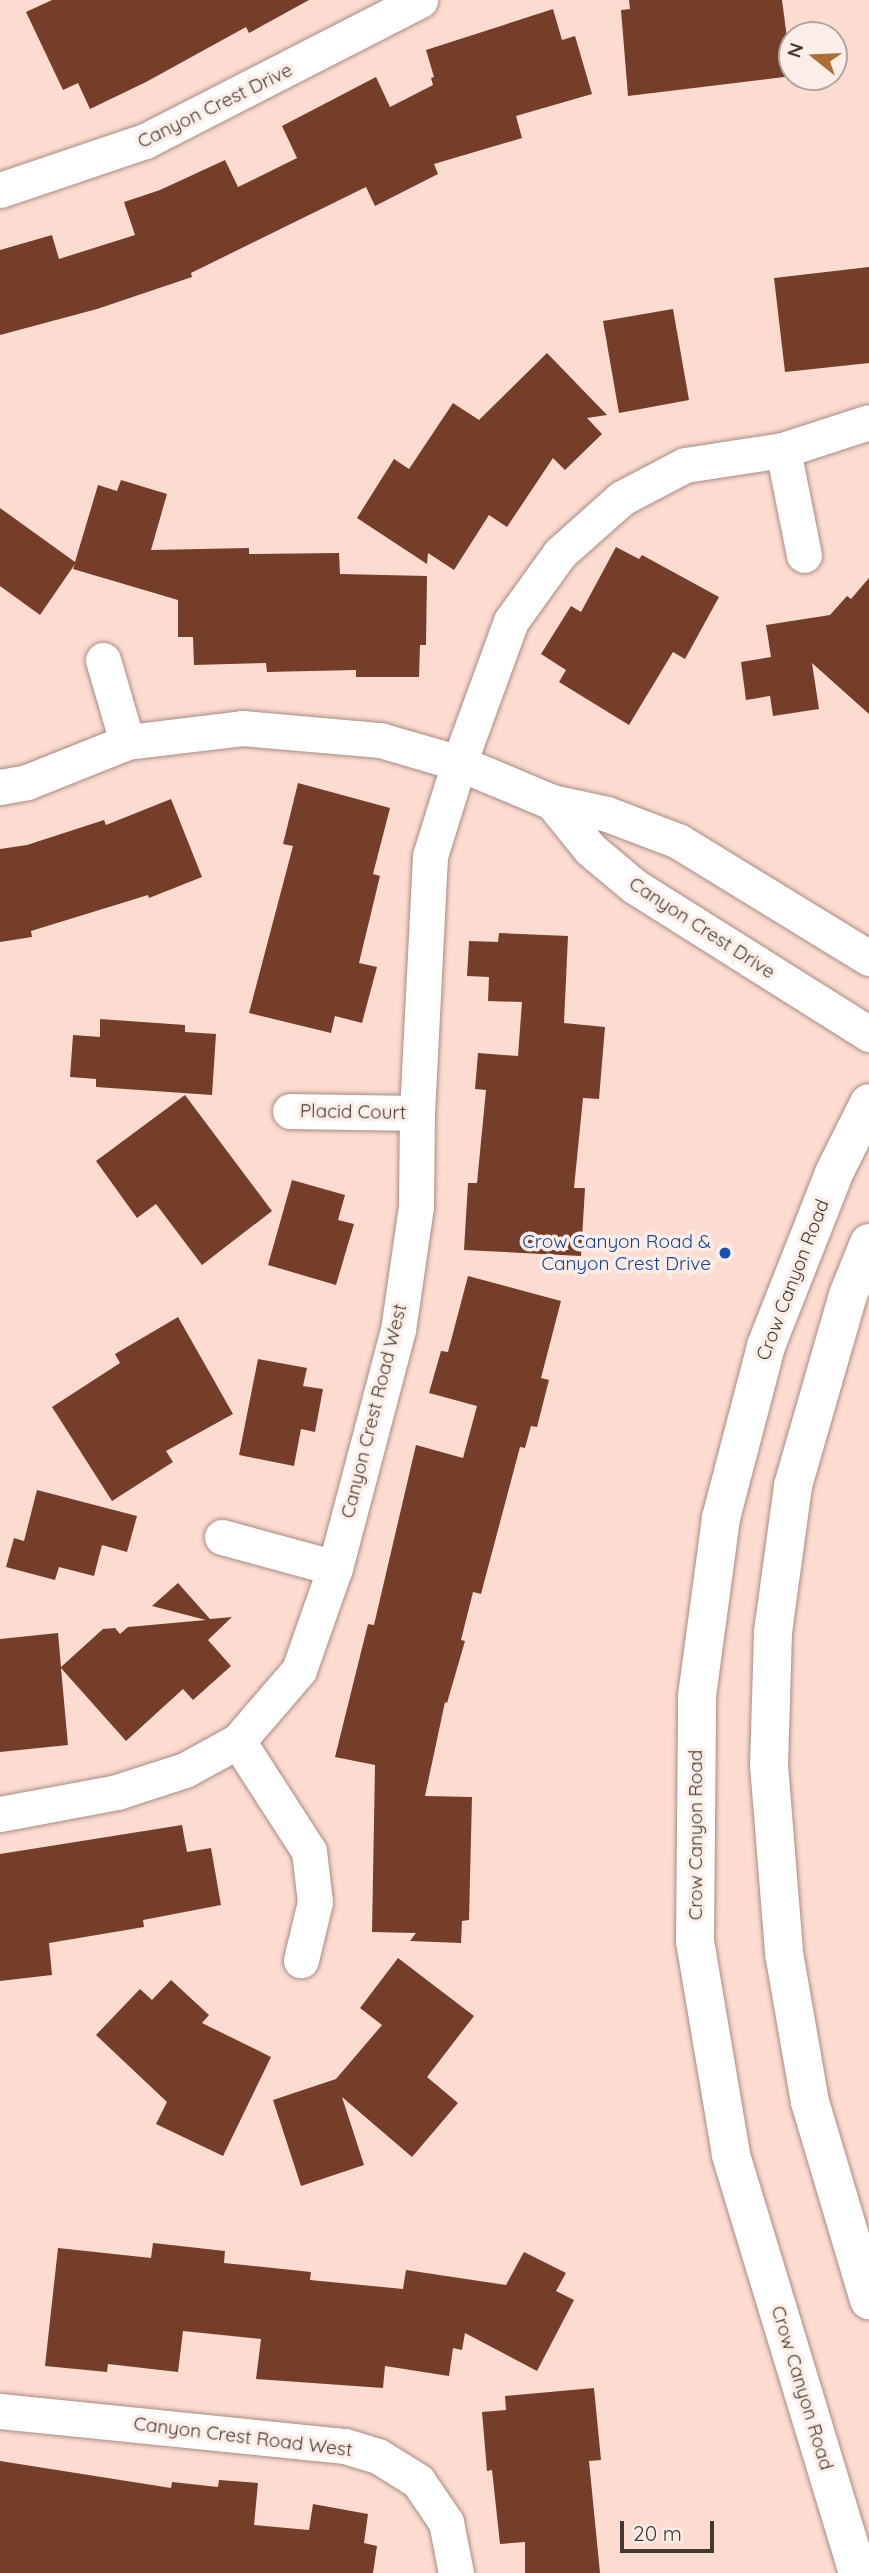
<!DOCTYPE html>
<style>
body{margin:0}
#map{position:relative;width:869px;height:2573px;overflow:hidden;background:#fcdcd1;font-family:Quicksand,sans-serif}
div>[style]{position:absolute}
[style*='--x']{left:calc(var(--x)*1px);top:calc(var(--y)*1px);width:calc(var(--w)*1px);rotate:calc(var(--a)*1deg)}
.building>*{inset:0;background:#753e2a}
.roads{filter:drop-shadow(0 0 2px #a98b81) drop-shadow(0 0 2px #a98b81)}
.minor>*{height:35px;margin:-17.5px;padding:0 17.5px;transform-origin:17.5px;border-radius:17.5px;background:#fff}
.major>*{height:38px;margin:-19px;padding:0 19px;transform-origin:19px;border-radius:19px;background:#fff}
.dots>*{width:19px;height:19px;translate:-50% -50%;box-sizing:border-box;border:4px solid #fbeee9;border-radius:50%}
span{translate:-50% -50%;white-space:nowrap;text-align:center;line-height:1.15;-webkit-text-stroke:7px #fbeee9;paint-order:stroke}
.street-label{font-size:19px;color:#443833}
.transit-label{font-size:19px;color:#164399}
.right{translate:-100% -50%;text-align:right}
.north{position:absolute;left:778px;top:21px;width:70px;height:70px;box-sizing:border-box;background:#fbeee9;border:2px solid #b2a5a0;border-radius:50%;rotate:288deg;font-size:19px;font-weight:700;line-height:28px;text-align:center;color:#443833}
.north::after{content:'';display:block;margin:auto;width:24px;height:32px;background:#ae6d37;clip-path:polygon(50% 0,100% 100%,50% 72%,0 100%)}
.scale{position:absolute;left:620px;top:2521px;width:94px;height:32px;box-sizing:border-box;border:4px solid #443833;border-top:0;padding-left:9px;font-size:21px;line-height:24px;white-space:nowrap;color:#443833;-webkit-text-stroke:5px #fbeee9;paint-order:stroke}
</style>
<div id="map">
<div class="building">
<div style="clip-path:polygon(52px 0,309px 0,249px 33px,246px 27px,146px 82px,90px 109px,78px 83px,63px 90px,26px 12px)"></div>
<div style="clip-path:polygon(629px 0,782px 0,792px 76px,628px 96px,621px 10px,630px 9px)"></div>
<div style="clip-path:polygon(553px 9px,562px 40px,575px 36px,592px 94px,516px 116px,522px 138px,434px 164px,438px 174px,375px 206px,366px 187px,191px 273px,192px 277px,97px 309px,0 335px,0 250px,52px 235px,59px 259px,135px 235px,124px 202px,160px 190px,225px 160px,238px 187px,297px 158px,282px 126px,376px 77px,390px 107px,433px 85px,431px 78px,434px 77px,426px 50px)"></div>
<div style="clip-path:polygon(869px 267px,869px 363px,785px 372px,774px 278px)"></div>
<div style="clip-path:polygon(673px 309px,689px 400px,619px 413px,603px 321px)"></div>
<div style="clip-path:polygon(547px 353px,607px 415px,587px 418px,602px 434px,565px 470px,553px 458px,507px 527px,489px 515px,454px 570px,428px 553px,427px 564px,357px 518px,394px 459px,409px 469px,453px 403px,479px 420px)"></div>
<div style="clip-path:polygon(121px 480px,167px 494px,151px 550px,249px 548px,249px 554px,339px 553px,340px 574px,427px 576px,426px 645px,420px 645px,419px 677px,356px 677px,356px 670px,267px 672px,266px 663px,194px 665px,193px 637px,178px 637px,178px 600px,73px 569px,75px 564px,40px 615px,0 586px,0 508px,75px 562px,98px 485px,117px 491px)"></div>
<div style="clip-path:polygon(616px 547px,639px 559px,642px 555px,719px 597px,685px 659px,673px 652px,629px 725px,559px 682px,566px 670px,541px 654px,571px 606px,581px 612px)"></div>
<div style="clip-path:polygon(869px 578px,869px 714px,812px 663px,819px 709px,773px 716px,770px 696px,746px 700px,741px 662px,771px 657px,766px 625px,830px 615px,847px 596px,851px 599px)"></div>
<div style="clip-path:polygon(298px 783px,390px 808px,373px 874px,380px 876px,359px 963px,377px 967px,362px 1023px,335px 1016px,331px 1033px,249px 1013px,293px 846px,283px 844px)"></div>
<div style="clip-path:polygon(171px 799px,202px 877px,149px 898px,148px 895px,31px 931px,32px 937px,0 942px,0 849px,27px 845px,104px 820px,106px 825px)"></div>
<div style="clip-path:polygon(499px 933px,568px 936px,564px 1023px,605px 1027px,599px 1099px,583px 1098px,574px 1188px,585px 1188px,581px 1256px,464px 1250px,468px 1183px,477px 1183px,486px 1090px,475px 1089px,478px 1053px,518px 1056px,522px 1002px,488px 1001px,489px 977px,467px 976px,469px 941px,498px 942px)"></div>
<div style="clip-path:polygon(100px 1019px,185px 1025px,185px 1032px,216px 1034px,212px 1095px,96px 1087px,96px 1079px,70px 1077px,73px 1035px,100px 1037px)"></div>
<div style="clip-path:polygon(185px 1095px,272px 1211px,202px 1265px,156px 1204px,137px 1218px,96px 1161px)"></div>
<div style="clip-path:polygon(292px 1180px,345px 1195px,338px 1220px,354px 1224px,336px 1285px,268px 1265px)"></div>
<div style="clip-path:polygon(468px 1276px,561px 1301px,541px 1378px,549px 1380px,537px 1427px,531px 1426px,525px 1448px,520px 1447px,481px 1594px,473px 1592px,461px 1640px,465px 1641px,447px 1703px,445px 1702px,425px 1796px,472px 1797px,469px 1920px,462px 1921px,461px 1943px,410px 1941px,416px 1933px,372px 1932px,375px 1765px,335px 1757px,368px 1624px,374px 1625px,416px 1445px,463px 1458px,477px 1406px,429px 1393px,441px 1351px,448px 1352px)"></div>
<div style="clip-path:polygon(178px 1317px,233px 1414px,166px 1451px,173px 1462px,112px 1501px,52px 1407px,120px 1363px,115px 1354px)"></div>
<div style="clip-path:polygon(258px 1359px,307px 1368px,303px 1386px,323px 1389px,315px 1432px,301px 1429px,294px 1466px,239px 1455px)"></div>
<div style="clip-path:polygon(37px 1490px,137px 1516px,127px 1552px,102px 1545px,94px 1576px,59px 1567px,55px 1580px,6px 1567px,14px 1538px,24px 1541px)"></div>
<div style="clip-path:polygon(178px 1583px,210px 1619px,232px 1617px,208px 1640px,231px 1666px,193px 1700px,183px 1689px,126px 1741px,61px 1668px,68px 1745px,0 1752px,0 1639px,58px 1633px,61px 1667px,103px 1629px,115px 1628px,120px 1634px,128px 1627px,206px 1620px,152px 1606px)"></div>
<div style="clip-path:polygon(182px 1825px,187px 1852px,211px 1848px,221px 1905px,143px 1920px,144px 1927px,49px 1943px,52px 1975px,0 1981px,0 1854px)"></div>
<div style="clip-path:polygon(398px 1958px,474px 2016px,427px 2077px,458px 2103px,412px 2157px,342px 2097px,364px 2165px,301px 2186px,273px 2100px,336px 2079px,382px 2025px,360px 2008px)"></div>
<div style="clip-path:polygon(171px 1980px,209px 2015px,202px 2023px,271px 2057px,223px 2156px,156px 2124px,167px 2102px,96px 2035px,140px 1989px,152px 2000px)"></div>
<div style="clip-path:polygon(153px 2243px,225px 2251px,224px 2263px,311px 2272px,310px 2280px,403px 2289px,406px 2270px,506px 2285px,524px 2252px,566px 2273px,556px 2291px,574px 2300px,537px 2371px,465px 2333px,462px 2350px,453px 2348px,449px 2376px,385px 2366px,383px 2388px,256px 2379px,261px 2339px,183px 2331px,178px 2372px,108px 2364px,107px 2372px,45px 2366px,58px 2248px,151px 2258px)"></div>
<div style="clip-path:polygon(594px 2388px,601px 2460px,589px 2461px,600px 2573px,525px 2573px,525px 2542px,500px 2544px,492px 2470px,487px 2471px,482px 2412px,506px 2410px,505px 2396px)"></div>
<div style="clip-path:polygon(0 2461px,171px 2488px,172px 2482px,218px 2487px,219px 2480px,258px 2483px,254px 2525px,309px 2530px,313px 2504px,368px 2514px,364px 2543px,377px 2546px,373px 2573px,0 2573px)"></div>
</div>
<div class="roads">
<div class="minor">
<div style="--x:0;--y:190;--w:153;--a:-18.7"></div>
<div style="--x:145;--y:141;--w:309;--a:-27.1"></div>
<div style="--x:783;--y:450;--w:107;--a:78.7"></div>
<div style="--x:103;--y:660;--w:85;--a:73.7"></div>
<div style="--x:0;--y:787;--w:27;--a:-10"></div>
<div style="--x:27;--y:782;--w:108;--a:-21.8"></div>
<div style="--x:127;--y:742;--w:116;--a:-6.9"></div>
<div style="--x:242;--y:728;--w:139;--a:5"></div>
<div style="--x:380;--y:740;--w:82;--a:16.2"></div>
<div style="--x:459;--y:763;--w:101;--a:22.8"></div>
<div style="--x:552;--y:802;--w:56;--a:12.3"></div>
<div style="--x:607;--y:814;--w:76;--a:20.8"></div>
<div style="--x:678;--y:841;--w:224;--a:31.5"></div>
<div style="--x:552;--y:802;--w:60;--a:51"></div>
<div style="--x:590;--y:849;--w:57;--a:40.1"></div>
<div style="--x:634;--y:886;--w:278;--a:32.2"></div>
<div style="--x:290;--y:1111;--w:127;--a:0.9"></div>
<div style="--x:222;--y:1537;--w:117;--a:15.3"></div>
<div style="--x:238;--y:1741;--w:131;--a:57.2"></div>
<div style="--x:309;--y:1851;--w:51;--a:83.3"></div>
<div style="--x:315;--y:1902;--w:60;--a:103.6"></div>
<div style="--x:0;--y:1814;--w:119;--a:-10.6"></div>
<div style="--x:117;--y:1792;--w:71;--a:-17.9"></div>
<div style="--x:185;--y:1770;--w:60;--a:-28.7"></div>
<div style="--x:238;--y:1741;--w:94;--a:-49.3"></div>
<div style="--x:299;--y:1670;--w:108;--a:-70.6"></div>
<div style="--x:335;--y:1568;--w:246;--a:-75.2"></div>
<div style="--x:398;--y:1330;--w:125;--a:-81.7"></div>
<div style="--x:416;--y:1206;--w:93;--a:-89.4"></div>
<div style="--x:417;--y:1113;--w:257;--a:-87.1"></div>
<div style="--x:430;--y:856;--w:97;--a:-72.7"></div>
<div style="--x:459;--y:763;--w:151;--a:-69.9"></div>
<div style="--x:511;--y:621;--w:84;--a:-54.2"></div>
<div style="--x:560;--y:553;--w:83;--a:-41.6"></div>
<div style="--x:622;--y:498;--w:71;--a:-27.6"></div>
<div style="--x:685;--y:465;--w:99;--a:-8.7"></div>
<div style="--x:783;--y:450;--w:90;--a:-18"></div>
<div style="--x:0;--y:2411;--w:347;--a:5.8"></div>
<div style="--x:345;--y:2446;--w:34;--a:17"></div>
<div style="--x:378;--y:2456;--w:47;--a:32"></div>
<div style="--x:418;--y:2481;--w:50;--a:55.7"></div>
<div style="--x:446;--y:2522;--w:52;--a:78.9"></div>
</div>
<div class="major">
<div style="--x:869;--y:1243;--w:56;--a:112"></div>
<div style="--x:848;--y:1295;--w:199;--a:106.1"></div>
<div style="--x:793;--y:1486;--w:147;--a:97.8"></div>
<div style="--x:773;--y:1632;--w:133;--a:91.7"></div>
<div style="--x:769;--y:1765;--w:189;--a:85.4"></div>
<div style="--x:784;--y:1953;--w:151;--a:80.1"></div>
<div style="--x:810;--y:2102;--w:207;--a:73.4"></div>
<div style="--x:858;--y:2573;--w:438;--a:-106.9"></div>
<div style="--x:731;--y:2154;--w:215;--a:-99.6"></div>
<div style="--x:695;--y:1942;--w:246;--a:-89.5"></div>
<div style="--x:697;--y:1696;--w:180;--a:-82.3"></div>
<div style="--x:721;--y:1518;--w:178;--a:-75.3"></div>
<div style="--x:766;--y:1346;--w:186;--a:-68.5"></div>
<div style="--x:834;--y:1173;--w:78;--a:-63.4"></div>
</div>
</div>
<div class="dots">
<div style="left:725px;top:1253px;background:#1a4fb4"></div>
</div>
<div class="street-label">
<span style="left:215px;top:106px;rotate:-26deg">Canyon Crest Drive</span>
<span style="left:702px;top:928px;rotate:33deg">Canyon Crest Drive</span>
<span style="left:353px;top:1112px;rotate:1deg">Placid Court</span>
<span style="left:793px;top:1280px;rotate:-69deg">Crow Canyon Road</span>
<span style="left:374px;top:1411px;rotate:-76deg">Canyon Crest Road West</span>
<span style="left:696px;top:1835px;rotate:-90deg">Crow Canyon Road</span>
<span style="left:802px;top:2388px;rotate:73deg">Crow Canyon Road</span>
<span style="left:243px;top:2437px;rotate:7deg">Canyon Crest Road West</span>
</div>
<div class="transit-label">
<span class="right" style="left:711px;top:1253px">Crow Canyon Road &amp;<br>Canyon Crest Drive</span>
</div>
<div class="north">N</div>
<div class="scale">20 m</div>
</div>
